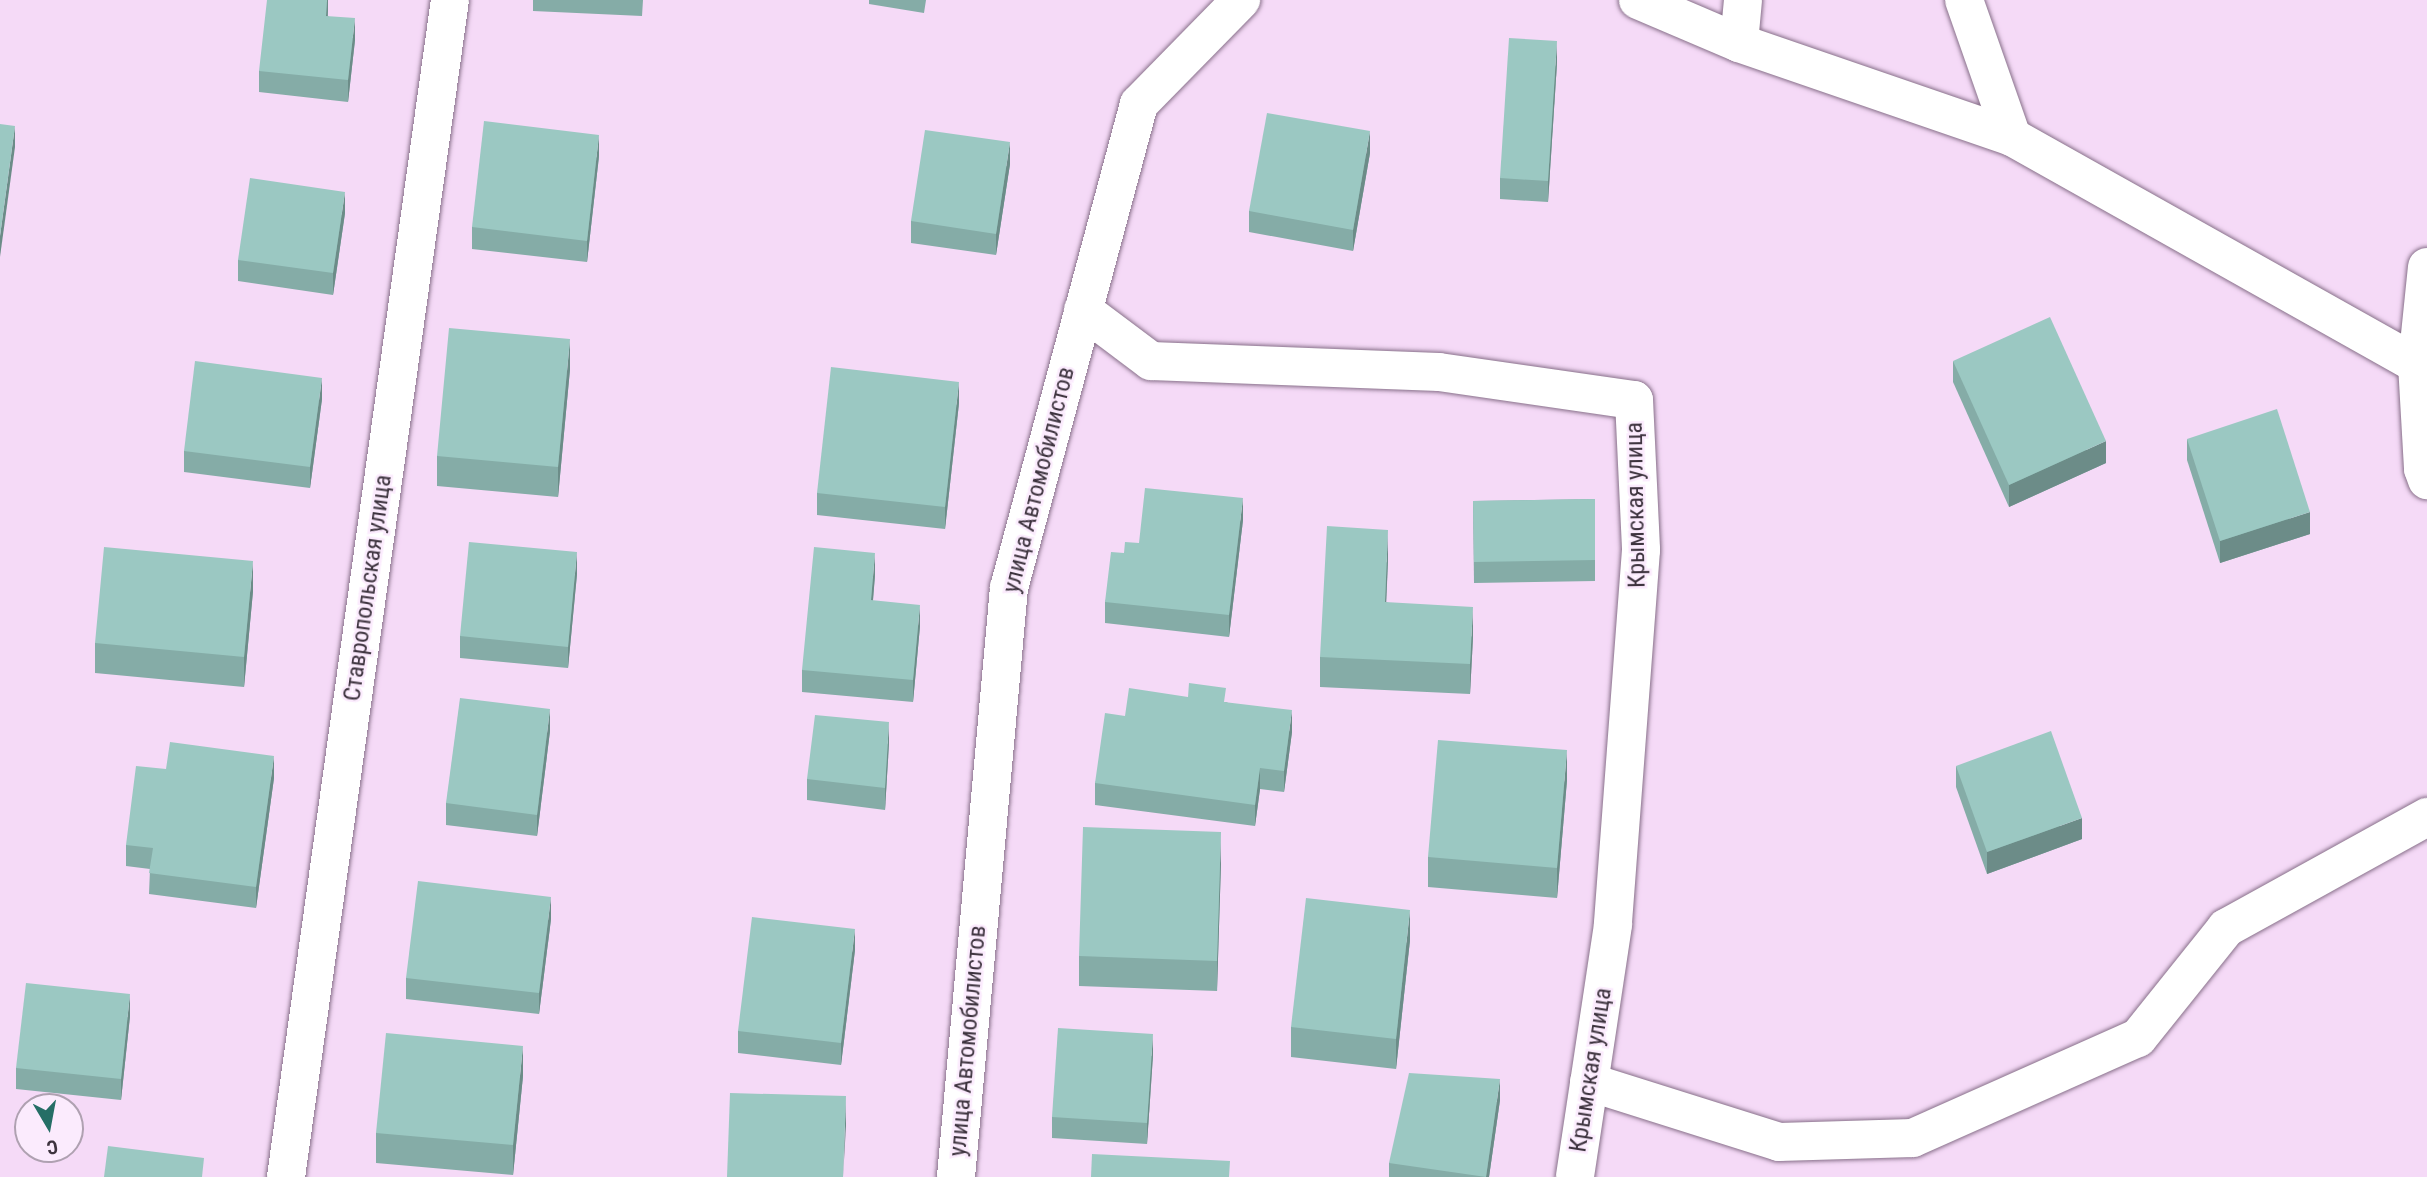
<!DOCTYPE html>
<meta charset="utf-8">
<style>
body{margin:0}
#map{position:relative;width:2427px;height:1177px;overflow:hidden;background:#f5daf7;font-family:"Roboto Condensed",sans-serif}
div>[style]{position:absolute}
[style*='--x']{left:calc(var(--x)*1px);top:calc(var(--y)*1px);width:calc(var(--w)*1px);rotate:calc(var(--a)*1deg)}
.roads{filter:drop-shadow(0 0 2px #88708a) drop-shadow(0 0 2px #88708a)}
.minor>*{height:38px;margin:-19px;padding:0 19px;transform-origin:19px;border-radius:19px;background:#fff}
.wall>*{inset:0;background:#85aca7}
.shaded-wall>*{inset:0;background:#6c8c88}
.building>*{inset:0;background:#9bc8c2}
span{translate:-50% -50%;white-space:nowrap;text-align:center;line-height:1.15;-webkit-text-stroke:5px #fbebfd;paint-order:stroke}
.street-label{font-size:24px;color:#3d333e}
.north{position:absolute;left:14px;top:1093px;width:70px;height:70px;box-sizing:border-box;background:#fbebfd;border:2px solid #afa1b1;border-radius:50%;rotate:170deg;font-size:19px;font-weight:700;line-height:28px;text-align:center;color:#3d333e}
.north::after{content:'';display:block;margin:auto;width:24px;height:32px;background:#256e66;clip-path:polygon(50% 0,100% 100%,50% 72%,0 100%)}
</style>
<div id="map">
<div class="roads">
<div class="minor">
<div style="--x:1638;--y:0;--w:110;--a:23.1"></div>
<div style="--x:1739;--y:43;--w:289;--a:19"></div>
<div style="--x:2012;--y:137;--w:464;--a:29.3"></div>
<div style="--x:1964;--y:0;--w:145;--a:70.7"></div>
<div style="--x:1739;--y:43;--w:43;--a:-84.7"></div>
<div style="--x:2427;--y:267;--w:98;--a:95.9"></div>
<div style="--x:2417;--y:364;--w:105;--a:86.7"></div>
<div style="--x:2423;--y:469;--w:12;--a:70"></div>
<div style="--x:1083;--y:310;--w:85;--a:36.9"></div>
<div style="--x:1151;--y:361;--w:288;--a:2.2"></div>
<div style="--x:1439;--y:372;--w:197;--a:8.2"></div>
<div style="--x:1634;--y:400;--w:150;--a:87.3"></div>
<div style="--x:1641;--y:550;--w:376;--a:94.3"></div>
<div style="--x:1613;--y:925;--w:255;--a:98.6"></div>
<div style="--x:1589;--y:1082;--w:199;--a:17.5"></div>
<div style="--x:1779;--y:1142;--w:134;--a:-1.7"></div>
<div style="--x:1913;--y:1138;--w:246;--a:-24"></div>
<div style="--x:2138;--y:1038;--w:141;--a:-51.3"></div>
<div style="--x:2226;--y:928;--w:230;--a:-28.9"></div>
<div style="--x:286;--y:1177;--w:1188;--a:-82.07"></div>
<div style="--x:956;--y:1177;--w:591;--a:-84.86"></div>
<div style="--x:1009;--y:588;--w:501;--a:-74.97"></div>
<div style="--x:1139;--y:104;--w:146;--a:-45.6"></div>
</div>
</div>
<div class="wall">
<div style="clip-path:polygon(328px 0,328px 16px,355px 40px,348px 102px,259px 92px,259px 71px)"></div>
<div style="clip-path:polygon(533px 0,643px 0,642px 16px,533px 11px)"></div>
<div style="clip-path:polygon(869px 0,926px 0,924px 13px,869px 4px)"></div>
<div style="clip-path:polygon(1557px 63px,1548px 202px,1500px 199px,1500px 178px)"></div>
<div style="clip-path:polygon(1370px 153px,1353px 251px,1249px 232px,1249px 211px)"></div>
<div style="clip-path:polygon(599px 156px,587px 262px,472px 249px,472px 227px)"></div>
<div style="clip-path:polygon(1010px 164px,996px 255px,911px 243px,911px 221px)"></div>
<div style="clip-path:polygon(345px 213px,333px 295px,238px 281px,238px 260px)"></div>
<div style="clip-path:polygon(1953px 361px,2106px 463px,2009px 507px,1953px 382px)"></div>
<div style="clip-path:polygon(570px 369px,558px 497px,437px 486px,437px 456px)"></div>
<div style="clip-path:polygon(322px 399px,310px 488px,184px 472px,184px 451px)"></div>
<div style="clip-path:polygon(959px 403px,945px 529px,817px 515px,817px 493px)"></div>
<div style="clip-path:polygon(2187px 439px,2310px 534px,2220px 563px,2187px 460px)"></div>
<div style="clip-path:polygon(1595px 499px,1595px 581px,1474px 583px,1473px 501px)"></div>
<div style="clip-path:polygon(1243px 520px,1229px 637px,1105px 623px,1105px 602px,1124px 553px,1139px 543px)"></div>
<div style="clip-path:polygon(1388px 560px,1386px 602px,1473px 637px,1470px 694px,1320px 687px,1320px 657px)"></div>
<div style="clip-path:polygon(577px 574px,568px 668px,460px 658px,460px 636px)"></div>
<div style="clip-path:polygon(875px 575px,873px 601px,920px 626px,913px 702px,802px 692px,802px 670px)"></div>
<div style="clip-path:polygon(253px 591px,244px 687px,95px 673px,95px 643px)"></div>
<div style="clip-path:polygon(1226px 702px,1292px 732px,1284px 792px,1260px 789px,1255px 826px,1095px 805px,1095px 783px,1125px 716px)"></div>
<div style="clip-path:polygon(550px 731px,537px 836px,446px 825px,446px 803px)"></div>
<div style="clip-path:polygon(889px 743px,885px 810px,807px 800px,807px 779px)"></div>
<div style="clip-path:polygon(1956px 766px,2082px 839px,1987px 874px,1956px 787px)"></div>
<div style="clip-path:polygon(274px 778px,256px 908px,149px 894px,150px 869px,126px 866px,126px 845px)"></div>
<div style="clip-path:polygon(1567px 780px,1557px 898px,1428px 887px,1428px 857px)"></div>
<div style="clip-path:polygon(1221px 862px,1217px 991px,1079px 986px,1079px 956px)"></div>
<div style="clip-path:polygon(551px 919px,539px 1014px,406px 999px,406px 978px)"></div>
<div style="clip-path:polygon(1410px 940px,1396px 1069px,1291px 1057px,1291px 1027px)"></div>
<div style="clip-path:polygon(855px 950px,841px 1065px,738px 1053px,738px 1031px)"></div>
<div style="clip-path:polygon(130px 1016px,121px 1100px,16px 1089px,16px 1068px)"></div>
<div style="clip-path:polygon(1153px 1055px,1147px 1144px,1052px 1138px,1052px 1117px)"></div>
<div style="clip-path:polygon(523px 1076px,513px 1175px,376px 1163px,376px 1133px)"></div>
<div style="clip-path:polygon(1500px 1100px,1489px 1177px,1389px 1177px,1389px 1163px)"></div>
</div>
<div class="shaded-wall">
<div style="clip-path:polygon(327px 0,328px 0,328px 10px,326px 37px,326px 16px)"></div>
<div style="clip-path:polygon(355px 18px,355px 40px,348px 102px,348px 80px)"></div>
<div style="clip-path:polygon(1557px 41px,1557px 63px,1548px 202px,1548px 181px)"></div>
<div style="clip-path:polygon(15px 126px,15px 147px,0 257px,0 236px)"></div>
<div style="clip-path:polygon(1370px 131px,1370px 153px,1353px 251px,1353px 230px)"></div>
<div style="clip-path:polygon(599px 135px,599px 156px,587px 262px,587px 241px)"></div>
<div style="clip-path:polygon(1010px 142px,1010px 164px,996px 255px,996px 234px)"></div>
<div style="clip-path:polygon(345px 192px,345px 213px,333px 295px,333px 273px)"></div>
<div style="clip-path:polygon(570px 339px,570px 369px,558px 497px,558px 467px)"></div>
<div style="clip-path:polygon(322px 378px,322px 399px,310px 488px,310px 467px)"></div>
<div style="clip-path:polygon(959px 382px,959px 403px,945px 529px,945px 507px)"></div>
<div style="clip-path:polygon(2106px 441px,2106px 463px,2009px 507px,2009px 485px)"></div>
<div style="clip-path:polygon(1243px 498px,1243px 520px,1229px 637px,1229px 615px)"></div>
<div style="clip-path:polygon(2310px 512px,2310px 534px,2220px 563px,2220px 541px)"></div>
<div style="clip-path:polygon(1388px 530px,1388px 560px,1385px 632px,1385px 602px)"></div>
<div style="clip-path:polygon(577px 552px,577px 574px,568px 668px,568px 647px)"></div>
<div style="clip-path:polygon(875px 553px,875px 575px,871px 622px,871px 600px)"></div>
<div style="clip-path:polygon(253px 561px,253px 591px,244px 687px,244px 657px)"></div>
<div style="clip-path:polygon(920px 605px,920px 626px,913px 702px,913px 680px)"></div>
<div style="clip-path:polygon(1473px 607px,1473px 637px,1470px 694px,1470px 664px)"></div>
<div style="clip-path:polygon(550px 709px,550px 731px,537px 836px,537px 815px)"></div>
<div style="clip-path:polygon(1292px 710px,1292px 732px,1284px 792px,1284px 771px)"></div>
<div style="clip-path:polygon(889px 722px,889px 743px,885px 810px,885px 788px)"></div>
<div style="clip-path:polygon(1567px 750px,1567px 780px,1557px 898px,1557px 868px)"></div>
<div style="clip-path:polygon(274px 756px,274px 778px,256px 908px,256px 887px)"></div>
<div style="clip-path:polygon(1260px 768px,1260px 789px,1255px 826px,1255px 805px)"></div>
<div style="clip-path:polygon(2082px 818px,2082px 839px,1987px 874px,1987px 852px)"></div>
<div style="clip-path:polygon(1221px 832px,1221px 862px,1217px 991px,1217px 961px)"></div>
<div style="clip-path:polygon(551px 897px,551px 919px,539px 1014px,539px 993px)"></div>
<div style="clip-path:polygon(1410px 910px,1410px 940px,1396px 1069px,1396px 1039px)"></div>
<div style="clip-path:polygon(855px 929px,855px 950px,841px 1065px,841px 1043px)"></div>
<div style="clip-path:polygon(130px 994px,130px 1016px,121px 1100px,121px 1079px)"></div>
<div style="clip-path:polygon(1153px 1034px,1153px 1055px,1147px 1144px,1147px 1123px)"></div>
<div style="clip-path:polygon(523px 1046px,523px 1076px,513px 1175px,513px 1145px)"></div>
<div style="clip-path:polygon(1500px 1079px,1500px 1100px,1489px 1177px,1486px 1177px)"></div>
<div style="clip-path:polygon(846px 1096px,846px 1126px,843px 1177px)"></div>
</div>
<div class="building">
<div style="clip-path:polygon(267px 0,327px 0,326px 16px,355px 18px,348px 80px,259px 71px)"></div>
<div style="clip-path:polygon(1509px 38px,1557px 41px,1548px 181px,1500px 178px)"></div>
<div style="clip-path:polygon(1267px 113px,1370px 131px,1353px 230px,1249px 211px)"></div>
<div style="clip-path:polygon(484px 121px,599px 135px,587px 241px,472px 227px)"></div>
<div style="clip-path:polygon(0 124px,15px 126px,0 236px)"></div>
<div style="clip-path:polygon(925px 130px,1010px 142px,996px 234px,911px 221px)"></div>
<div style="clip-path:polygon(250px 178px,345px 192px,333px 273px,238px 260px)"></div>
<div style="clip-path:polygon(2050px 317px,2106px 441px,2009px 485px,1953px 361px)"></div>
<div style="clip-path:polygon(449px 328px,570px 339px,558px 467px,437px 456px)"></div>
<div style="clip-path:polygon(195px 361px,322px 378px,310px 467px,184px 451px)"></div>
<div style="clip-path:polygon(831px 367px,959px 382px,945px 507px,817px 493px)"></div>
<div style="clip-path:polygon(2277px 409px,2310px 512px,2220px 541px,2187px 439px)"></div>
<div style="clip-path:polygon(1145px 488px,1243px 498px,1229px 615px,1105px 602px,1111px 552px,1124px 553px,1125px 542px,1139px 543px)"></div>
<div style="clip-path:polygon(1595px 499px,1595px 560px,1474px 562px,1473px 501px)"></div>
<div style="clip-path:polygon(1327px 526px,1388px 530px,1385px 602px,1473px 607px,1470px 664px,1320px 657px)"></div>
<div style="clip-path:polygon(469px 542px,577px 552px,568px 647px,460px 636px)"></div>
<div style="clip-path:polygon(104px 547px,253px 561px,244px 657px,95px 643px)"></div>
<div style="clip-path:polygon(814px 547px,875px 553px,871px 600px,920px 605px,913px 680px,802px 670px)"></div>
<div style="clip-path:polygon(1189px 683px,1226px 688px,1224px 702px,1292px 710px,1284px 771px,1260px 768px,1255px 805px,1095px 783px,1105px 713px,1125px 716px,1129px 688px,1188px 697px)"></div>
<div style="clip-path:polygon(460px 698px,550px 709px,537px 815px,446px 803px)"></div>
<div style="clip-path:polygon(815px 715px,889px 722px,885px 788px,807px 779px)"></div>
<div style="clip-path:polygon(2051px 731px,2082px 818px,1987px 852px,1956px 766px)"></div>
<div style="clip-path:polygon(1438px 740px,1567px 750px,1557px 868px,1428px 857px)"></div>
<div style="clip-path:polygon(170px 742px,274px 756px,256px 887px,149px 873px,153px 848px,126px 845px,136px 766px,166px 769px)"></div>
<div style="clip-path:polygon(1083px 827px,1221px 832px,1217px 961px,1079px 956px)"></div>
<div style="clip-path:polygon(418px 881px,551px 897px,539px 993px,406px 978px)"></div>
<div style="clip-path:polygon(1306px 898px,1410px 910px,1396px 1039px,1291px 1027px)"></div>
<div style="clip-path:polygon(752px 917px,855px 929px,841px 1043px,738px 1031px)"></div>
<div style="clip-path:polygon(26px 983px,130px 994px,121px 1079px,16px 1068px)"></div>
<div style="clip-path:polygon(1058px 1028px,1153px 1034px,1147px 1123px,1052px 1117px)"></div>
<div style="clip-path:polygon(386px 1033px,523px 1046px,513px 1145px,376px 1133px)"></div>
<div style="clip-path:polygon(1409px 1073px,1500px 1079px,1486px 1177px,1389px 1163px)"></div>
<div style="clip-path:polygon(730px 1093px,846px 1096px,843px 1177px,727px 1177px)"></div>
<div style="clip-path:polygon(108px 1146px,204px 1158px,202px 1177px,104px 1177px)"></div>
<div style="clip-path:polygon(1092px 1154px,1230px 1161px,1229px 1177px,1091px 1177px)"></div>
</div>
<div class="street-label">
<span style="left:1039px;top:480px;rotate:-76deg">улица Автомобилистов</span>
<span style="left:1636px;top:505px;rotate:-91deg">Крымская улица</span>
<span style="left:368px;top:588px;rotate:-82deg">Ставропольская улица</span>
<span style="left:968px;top:1041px;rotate:-85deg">улица Автомобилистов</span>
<span style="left:1591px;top:1070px;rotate:-81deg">Крымская улица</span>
</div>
<div class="north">С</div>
</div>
